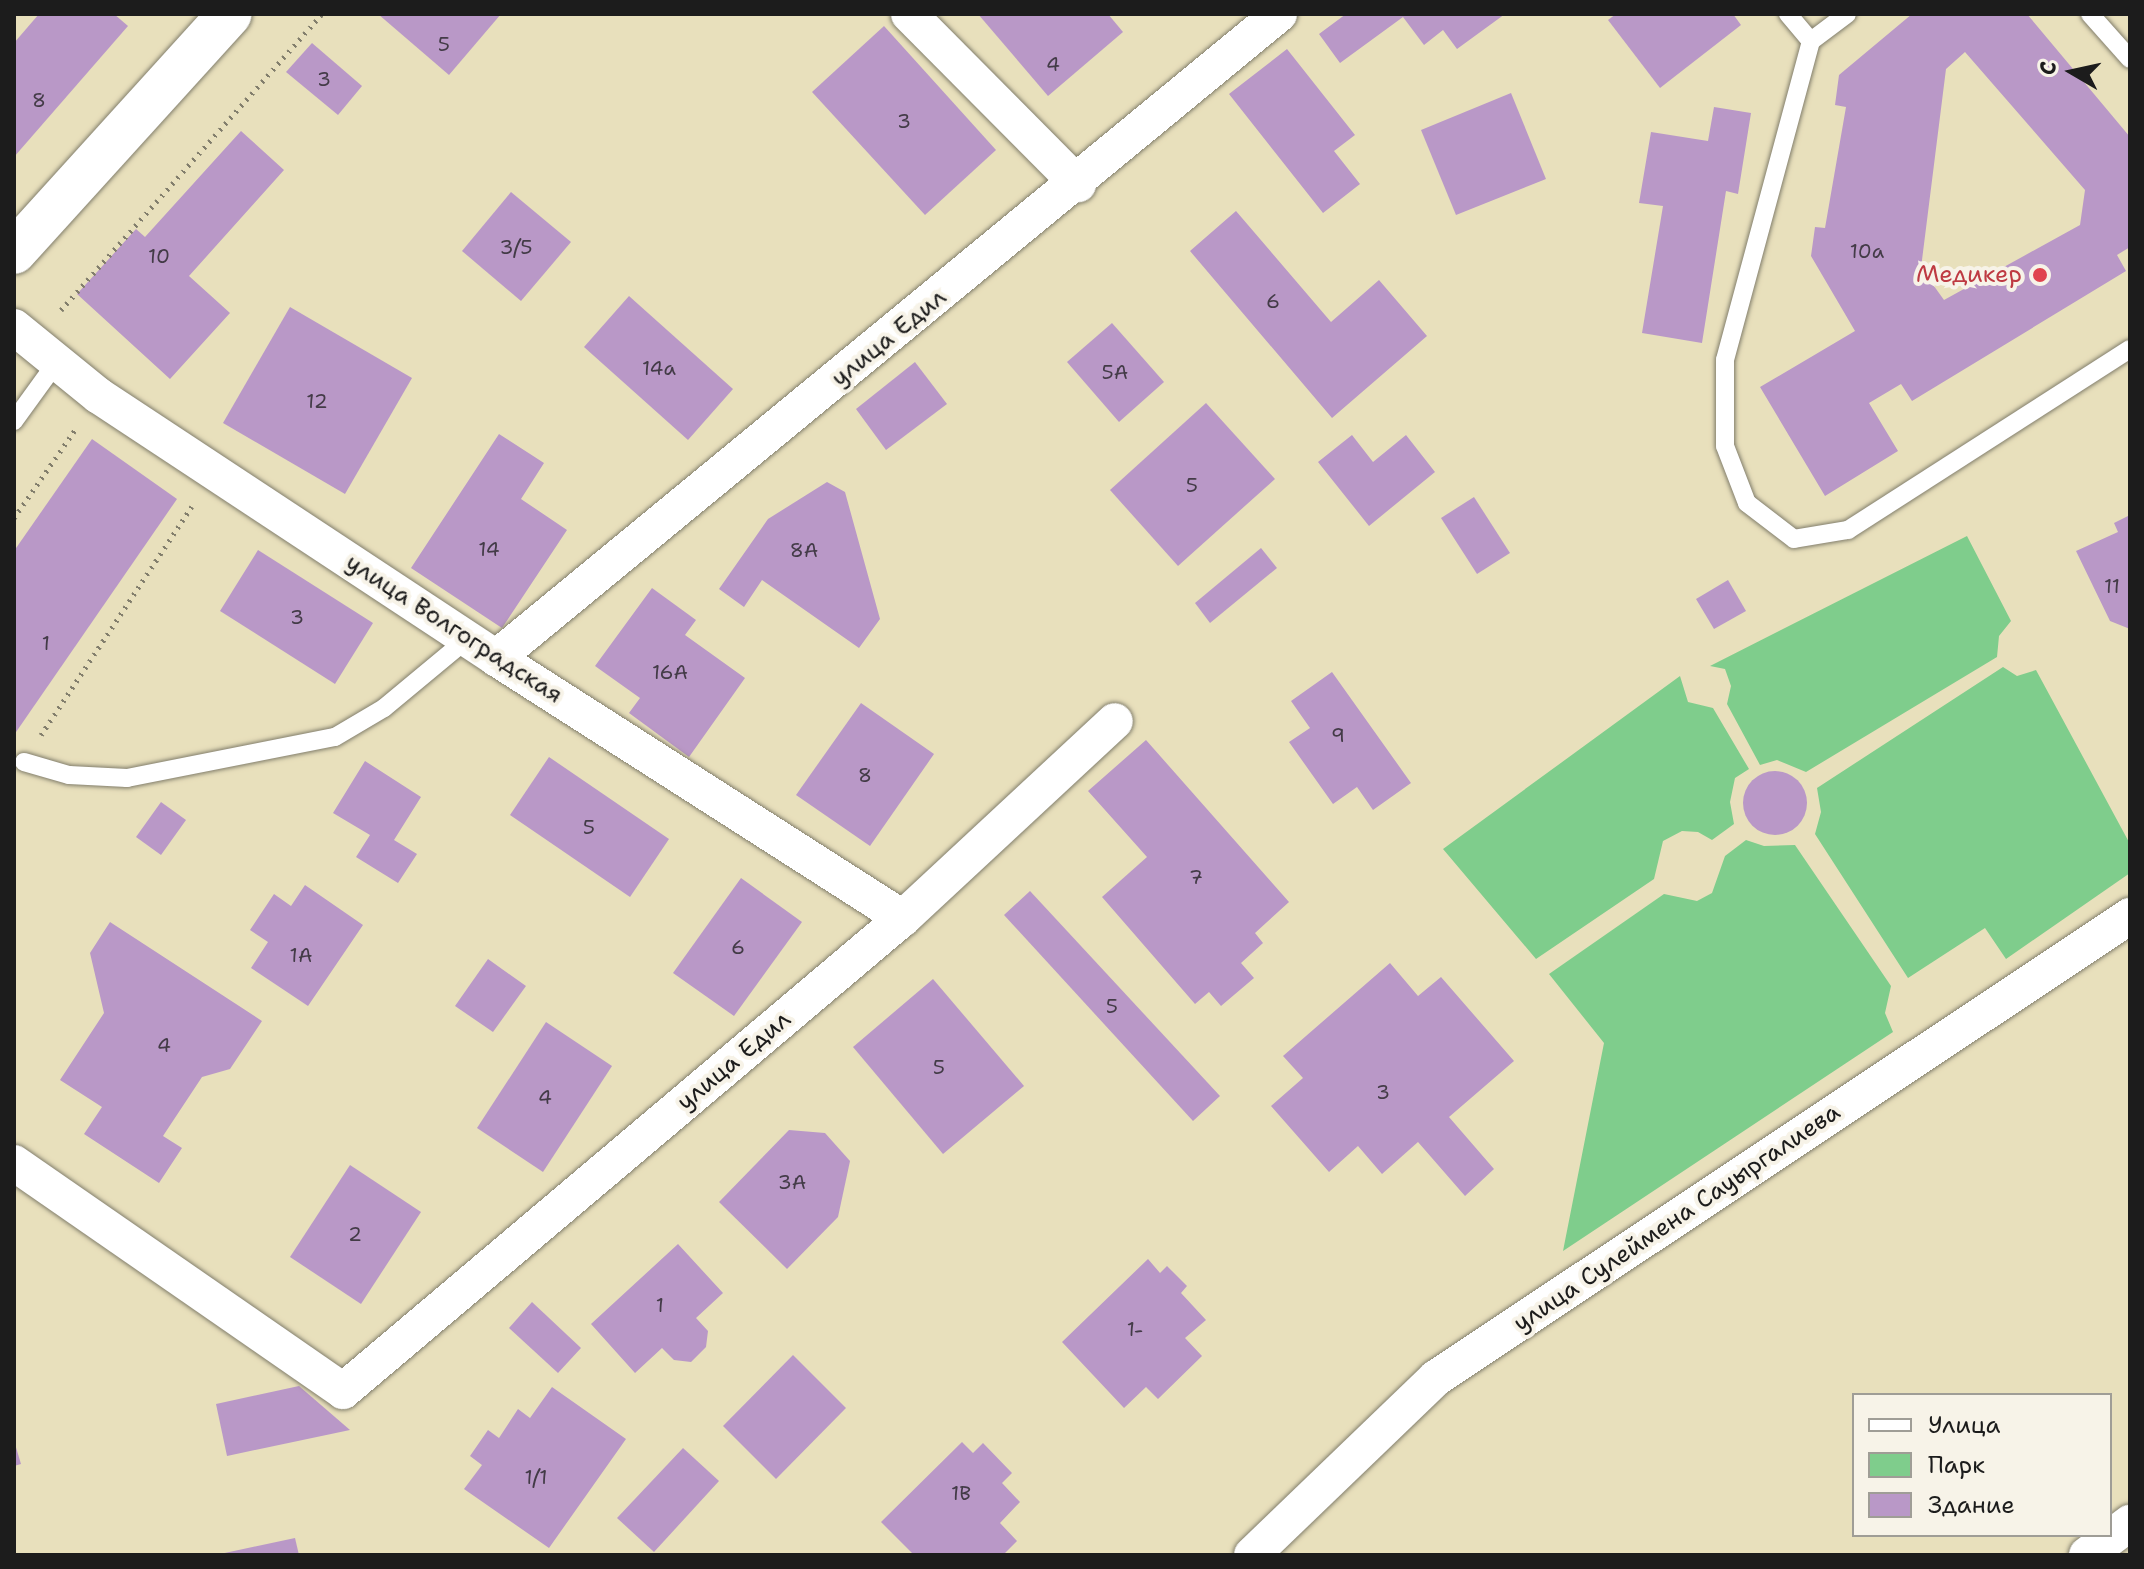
<!DOCTYPE html>
<meta charset="utf-8">
<style>
body{margin:0}
#map{position:relative;width:2144px;height:1569px;overflow:hidden;background:#e8e0bc;font-family:"Shantell Sans",sans-serif}
div>[style]{position:absolute}
[style*='--x']{left:calc(var(--x)*1px);top:calc(var(--y)*1px);width:calc(var(--w)*1px);rotate:calc(var(--a)*1deg)}
.green>*{inset:0;background:#7fcd8c}
.building>*{inset:0;background:#b998c7}
.round{border-radius:50%}
.path>*{height:5px;margin-top:-2.5px;transform-origin:0;background:repeating-linear-gradient(90deg,#827e6c 0 2px,transparent 0 8px)}
.roads{filter:drop-shadow(0 0 2px #827e6c) drop-shadow(0 0 2px #827e6c)}
.service>*{height:18px;margin:-9px;padding:0 9px;transform-origin:9px;border-radius:9px;background:#fff}
.minor>*{height:36px;margin:-18px;padding:0 18px;transform-origin:18px;border-radius:18px;background:#fff}
.primary>*{height:44px;margin:-22px;padding:0 22px;transform-origin:22px;border-radius:22px;background:#fff}
.dots>*{width:22px;height:22px;translate:-50% -50%;box-sizing:border-box;border:4px solid #f7f3e8;border-radius:50%}
span{translate:-50% -50%;white-space:nowrap;text-align:center;line-height:1.15;-webkit-text-stroke:8px #f7f3e8;paint-order:stroke}
.number-label{font-size:20px;color:#433b47}
.number-label span{-webkit-text-stroke-width:0}
.health-label{font-size:24px;color:#be3a42}
.right{translate:-100% -50%;text-align:right}
.street-label{font-size:24px;color:#1c1c1c}
.frame{position:absolute;inset:0;border:16px solid #1c1c1c;pointer-events:none}
.legend{position:absolute;left:1852px;top:1393px;width:260px;height:144px;box-sizing:border-box;background:#f7f3e8;border:2px solid #9f9d96;margin:0;padding:10px 14px;list-style:none;font-size:24px;color:#1c1c1c}
.legend li{display:flex;align-items:center;gap:16px;height:40px}
.legend b{width:40px;border:2px solid #9f9d96}
.north{position:absolute;left:2032px;top:32px;width:80px;height:80px;-webkit-text-stroke:6px #f7f3e8;paint-order:stroke;rotate:279deg;font-size:22px;font-weight:700;line-height:32px;text-align:center;color:#1c1c1c}
.north::after{content:'';display:block;margin:auto;width:28px;height:36px;background:#1c1c1c;clip-path:polygon(50% 0,100% 100%,50% 72%,0 100%)}
</style>
<div id="map">
<div class="green">
<div style="clip-path:polygon(1967px 536px,2011px 621px,1999px 636px,1997px 657px,1806px 772px,1777px 760px,1760px 765px,1727px 704px,1731px 686px,1725px 669px,1710px 666px)"></div>
<div style="clip-path:polygon(2003px 667px,2017px 676px,2036px 670px,2130px 844px,2130px 873px,2006px 959px,1985px 928px,1908px 978px,1815px 834px,1821px 812px,1817px 788px)"></div>
<div style="clip-path:polygon(1680px 676px,1688px 702px,1713px 708px,1749px 769px,1735px 778px,1730px 802px,1734px 824px,1712px 840px,1698px 832px,1682px 831px,1663px 841px,1654px 879px,1536px 959px,1443px 849px)"></div>
<div style="clip-path:polygon(1746px 840px,1764px 846px,1795px 845px,1891px 986px,1885px 1013px,1893px 1032px,1563px 1251px,1604px 1043px,1549px 974px,1664px 894px,1697px 901px,1712px 893px,1725px 856px)"></div>
</div>
<div class="building">
<div style="clip-path:polygon(39px 14px,114px 14px,128px 26px,14px 157px,14px 43px)"></div>
<div style="clip-path:polygon(378px 14px,501px 14px,449px 75px)"></div>
<div style="clip-path:polygon(978px 14px,1108px 14px,1123px 32px,1048px 96px)"></div>
<div style="clip-path:polygon(1346px 14px,1505px 14px,1457px 49px,1443px 30px,1424px 45px,1403px 17px,1340px 63px,1319px 34px)"></div>
<div style="clip-path:polygon(1616px 14px,1733px 14px,1741px 25px,1660px 88px,1608px 20px)"></div>
<div style="clip-path:polygon(evenodd,1912px 14px,2027px 14px,2130px 137px,2130px 247px,2117px 255px,2126px 271px,1912px 401px,1901px 384px,1869px 403px,1898px 451px,1825px 496px,1760px 387px,1855px 331px,1811px 256px,1815px 227px,1825px 228px,1846px 107px,1835px 105px,1839px 75px,1912px 14px,1965px 52px,2085px 190px,2080px 225px,1944px 300px,1921px 268px,1946px 69px,1965px 52px)"></div>
<div style="clip-path:polygon(884px 26px,996px 150px,925px 215px,812px 92px)"></div>
<div style="clip-path:polygon(312px 43px,362px 86px,338px 115px,286px 72px)"></div>
<div style="clip-path:polygon(1287px 49px,1355px 135px,1334px 151px,1360px 184px,1323px 213px,1229px 94px)"></div>
<div style="clip-path:polygon(1511px 93px,1546px 179px,1456px 215px,1421px 130px)"></div>
<div style="clip-path:polygon(1714px 107px,1751px 113px,1738px 194px,1726px 191px,1702px 343px,1642px 333px,1663px 206px,1639px 203px,1651px 132px,1708px 141px)"></div>
<div style="clip-path:polygon(241px 131px,284px 170px,189px 276px,230px 313px,170px 379px,77px 294px,136px 229px,145px 237px)"></div>
<div style="clip-path:polygon(511px 192px,571px 242px,521px 301px,462px 251px)"></div>
<div style="clip-path:polygon(1236px 211px,1331px 322px,1379px 280px,1427px 336px,1332px 418px,1190px 251px)"></div>
<div style="clip-path:polygon(629px 296px,733px 389px,688px 440px,584px 347px)"></div>
<div style="clip-path:polygon(290px 307px,412px 378px,345px 494px,223px 423px)"></div>
<div style="clip-path:polygon(1112px 323px,1164px 382px,1119px 422px,1067px 362px)"></div>
<div style="clip-path:polygon(915px 362px,947px 404px,886px 450px,856px 409px)"></div>
<div style="clip-path:polygon(1206px 403px,1275px 479px,1178px 566px,1110px 490px)"></div>
<div style="clip-path:polygon(499px 434px,544px 463px,521px 499px,567px 530px,502px 628px,411px 568px)"></div>
<div style="clip-path:polygon(1352px 435px,1373px 462px,1406px 435px,1435px 472px,1369px 526px,1318px 462px)"></div>
<div style="clip-path:polygon(92px 439px,177px 499px,14px 735px,14px 551px)"></div>
<div style="clip-path:polygon(827px 482px,845px 492px,880px 619px,859px 648px,762px 580px,744px 607px,719px 589px,768px 519px)"></div>
<div style="clip-path:polygon(1474px 497px,1510px 553px,1477px 574px,1441px 518px)"></div>
<div style="clip-path:polygon(2130px 515px,2130px 629px,2110px 621px,2076px 551px,2118px 532px,2114px 523px)"></div>
<div style="clip-path:polygon(1261px 548px,1277px 568px,1210px 623px,1195px 603px)"></div>
<div style="clip-path:polygon(258px 550px,373px 623px,335px 684px,220px 611px)"></div>
<div style="clip-path:polygon(1728px 580px,1746px 611px,1714px 629px,1696px 599px)"></div>
<div style="clip-path:polygon(652px 588px,696px 620px,685px 635px,745px 678px,689px 757px,629px 713px,640px 698px,595px 666px)"></div>
<div style="clip-path:polygon(1332px 672px,1411px 783px,1373px 810px,1357px 787px,1333px 804px,1289px 742px,1310px 728px,1291px 701px)"></div>
<div style="clip-path:polygon(861px 703px,934px 754px,870px 846px,796px 795px)"></div>
<div style="clip-path:polygon(1146px 740px,1289px 902px,1255px 933px,1263px 943px,1241px 963px,1254px 978px,1221px 1006px,1209px 992px,1195px 1004px,1102px 897px,1147px 857px,1088px 791px)"></div>
<div style="clip-path:polygon(549px 757px,669px 839px,630px 897px,510px 815px)"></div>
<div style="clip-path:polygon(365px 761px,421px 797px,394px 840px,417px 854px,398px 883px,356px 857px,370px 835px,333px 813px)"></div>
<div class="round" style="left:1743px;top:771px;width:64px;height:64px"></div>
<div style="clip-path:polygon(161px 802px,186px 820px,161px 855px,136px 837px)"></div>
<div style="clip-path:polygon(741px 878px,802px 922px,734px 1016px,673px 973px)"></div>
<div style="clip-path:polygon(305px 885px,363px 925px,308px 1006px,251px 968px,268px 942px,250px 930px,274px 894px,291px 906px)"></div>
<div style="clip-path:polygon(1030px 891px,1220px 1096px,1193px 1121px,1004px 915px)"></div>
<div style="clip-path:polygon(110px 922px,262px 1021px,230px 1069px,202px 1077px,163px 1136px,182px 1148px,159px 1183px,84px 1134px,102px 1107px,60px 1080px,104px 1013px,90px 953px)"></div>
<div style="clip-path:polygon(488px 959px,526px 986px,493px 1032px,455px 1006px)"></div>
<div style="clip-path:polygon(1390px 963px,1418px 996px,1441px 977px,1514px 1061px,1449px 1117px,1494px 1169px,1465px 1196px,1418px 1142px,1382px 1174px,1358px 1146px,1329px 1172px,1271px 1106px,1303px 1078px,1283px 1056px)"></div>
<div style="clip-path:polygon(933px 979px,1024px 1086px,943px 1154px,853px 1047px)"></div>
<div style="clip-path:polygon(546px 1022px,612px 1066px,543px 1172px,477px 1128px)"></div>
<div style="clip-path:polygon(789px 1130px,825px 1133px,850px 1161px,838px 1217px,787px 1269px,719px 1202px)"></div>
<div style="clip-path:polygon(350px 1165px,421px 1212px,361px 1304px,290px 1257px)"></div>
<div style="clip-path:polygon(678px 1244px,723px 1293px,696px 1318px,708px 1331px,706px 1347px,691px 1362px,674px 1360px,662px 1348px,635px 1373px,591px 1324px)"></div>
<div style="clip-path:polygon(1148px 1259px,1160px 1273px,1167px 1266px,1187px 1286px,1181px 1293px,1206px 1320px,1185px 1338px,1202px 1356px,1158px 1399px,1146px 1387px,1124px 1408px,1062px 1342px)"></div>
<div style="clip-path:polygon(532px 1302px,581px 1348px,558px 1373px,509px 1328px)"></div>
<div style="clip-path:polygon(793px 1355px,846px 1408px,776px 1479px,723px 1426px)"></div>
<div style="clip-path:polygon(299px 1386px,350px 1430px,227px 1456px,216px 1404px)"></div>
<div style="clip-path:polygon(552px 1387px,626px 1439px,549px 1548px,464px 1489px,482px 1465px,470px 1456px,488px 1430px,499px 1438px,518px 1409px,530px 1418px)"></div>
<div style="clip-path:polygon(962px 1442px,973px 1453px,983px 1443px,1012px 1473px,1002px 1483px,1020px 1502px,1000px 1523px,1017px 1541px,1003px 1555px,914px 1555px,881px 1522px)"></div>
<div style="clip-path:polygon(15px 1444px,21px 1464px,14px 1466px,14px 1445px)"></div>
<div style="clip-path:polygon(683px 1448px,719px 1481px,654px 1552px,617px 1518px)"></div>
<div style="clip-path:polygon(295px 1538px,299px 1555px,221px 1555px,220px 1554px)"></div>
</div>
<div class="path">
<div style="--x:61;--y:310;--w:395;--a:-48.6"></div>
<div style="--x:14;--y:518;--w:107;--a:-55.3"></div>
<div style="--x:41;--y:735;--w:274;--a:-56.6"></div>
</div>
<div class="roads">
<div class="service">
<div style="--x:1788;--y:14;--w:35;--a:50"></div>
<div style="--x:1847;--y:14;--w:45;--a:143.1"></div>
<div style="--x:1811;--y:41;--w:330;--a:105.1"></div>
<div style="--x:1725;--y:360;--w:86;--a:90"></div>
<div style="--x:1725;--y:446;--w:61;--a:68.9"></div>
<div style="--x:1747;--y:503;--w:59;--a:37.5"></div>
<div style="--x:1794;--y:539;--w:55;--a:-9.5"></div>
<div style="--x:1848;--y:530;--w:335;--a:-32.7"></div>
<div style="--x:2090;--y:14;--w:60;--a:48.4"></div>
<div style="--x:14;--y:421;--w:72;--a:-54.1"></div>
<div style="--x:24;--y:762;--w:47;--a:16.1"></div>
<div style="--x:69;--y:775;--w:58;--a:3"></div>
<div style="--x:127;--y:778;--w:212;--a:-11.2"></div>
<div style="--x:335;--y:737;--w:57;--a:-30.6"></div>
<div style="--x:384;--y:708;--w:108;--a:-39.7"></div>
</div>
<div class="minor">
<div style="--x:909;--y:14;--w:240;--a:45.2"></div>
<div style="--x:14;--y:327;--w:109;--a:39.1"></div>
<div style="--x:99;--y:396;--w:476;--a:33.4"></div>
<div style="--x:496;--y:658;--w:483;--a:32.6"></div>
<div style="--x:496;--y:658;--w:1014;--a:-39.44"></div>
<div style="--x:14;--y:1163;--w:400;--a:34.7"></div>
<div style="--x:343;--y:1391;--w:733;--a:-40.19"></div>
<div style="--x:903;--y:918;--w:289;--a:-42.9"></div>
<div style="--x:1252;--y:1555;--w:255;--a:-43.9"></div>
<div style="--x:1436;--y:1378;--w:834;--a:-33.65"></div>
<div style="--x:2087;--y:1555;--w:54;--a:-36.7"></div>
</div>
<div class="primary">
<div style="--x:14;--y:252;--w:321;--a:-47.8"></div>
</div>
</div>
<div class="dots">
<div style="left:2040px;top:275px;background:#e0444e"></div>
</div>
<div class="number-label">
<span style="left:444px;top:44px">5</span>
<span style="left:1053px;top:64px">4</span>
<span style="left:324px;top:79px">3</span>
<span style="left:39px;top:100px">8</span>
<span style="left:904px;top:121px">3</span>
<span style="left:516px;top:247px">3/5</span>
<span style="left:1867px;top:251px">10а</span>
<span style="left:159px;top:256px">10</span>
<span style="left:1273px;top:301px">6</span>
<span style="left:659px;top:368px">14а</span>
<span style="left:1115px;top:372px">5А</span>
<span style="left:317px;top:401px">12</span>
<span style="left:1192px;top:485px">5</span>
<span style="left:489px;top:549px">14</span>
<span style="left:804px;top:550px">8А</span>
<span style="left:2112px;top:586px">11</span>
<span style="left:297px;top:617px">3</span>
<span style="left:46px;top:643px">1</span>
<span style="left:670px;top:672px">16А</span>
<span style="left:1338px;top:735px">9</span>
<span style="left:865px;top:775px">8</span>
<span style="left:589px;top:827px">5</span>
<span style="left:1196px;top:877px">7</span>
<span style="left:738px;top:947px">6</span>
<span style="left:301px;top:955px">1А</span>
<span style="left:1112px;top:1006px">5</span>
<span style="left:164px;top:1045px">4</span>
<span style="left:939px;top:1067px">5</span>
<span style="left:1383px;top:1092px">3</span>
<span style="left:545px;top:1097px">4</span>
<span style="left:792px;top:1182px">3А</span>
<span style="left:355px;top:1234px">2</span>
<span style="left:660px;top:1305px">1</span>
<span style="left:1135px;top:1329px">1-</span>
<span style="left:536px;top:1477px">1/1</span>
<span style="left:961px;top:1493px">1В</span>
</div>
<div class="health-label">
<span class="right" style="left:2022px;top:275px">Медикер</span>
</div>
<div class="street-label">
<span style="left:889px;top:338px;rotate:-39deg">улица Едил</span>
<span style="left:454px;top:629px;rotate:33deg">улица Волгоградская</span>
<span style="left:734px;top:1061px;rotate:-40deg">улица Едил</span>
<span style="left:1677px;top:1218px;rotate:-34deg">улица Сулеймена Сауыргалиева</span>
</div>
<div class="frame"></div>
<ul class="legend">
<li><b style="height:10px;background:#fff"></b>Улица</li>
<li><b style="height:22px;background:#7fcd8c"></b>Парк</li>
<li><b style="height:22px;background:#b998c7"></b>Здание</li>
</ul>
<div class="north">С</div>
</div>
